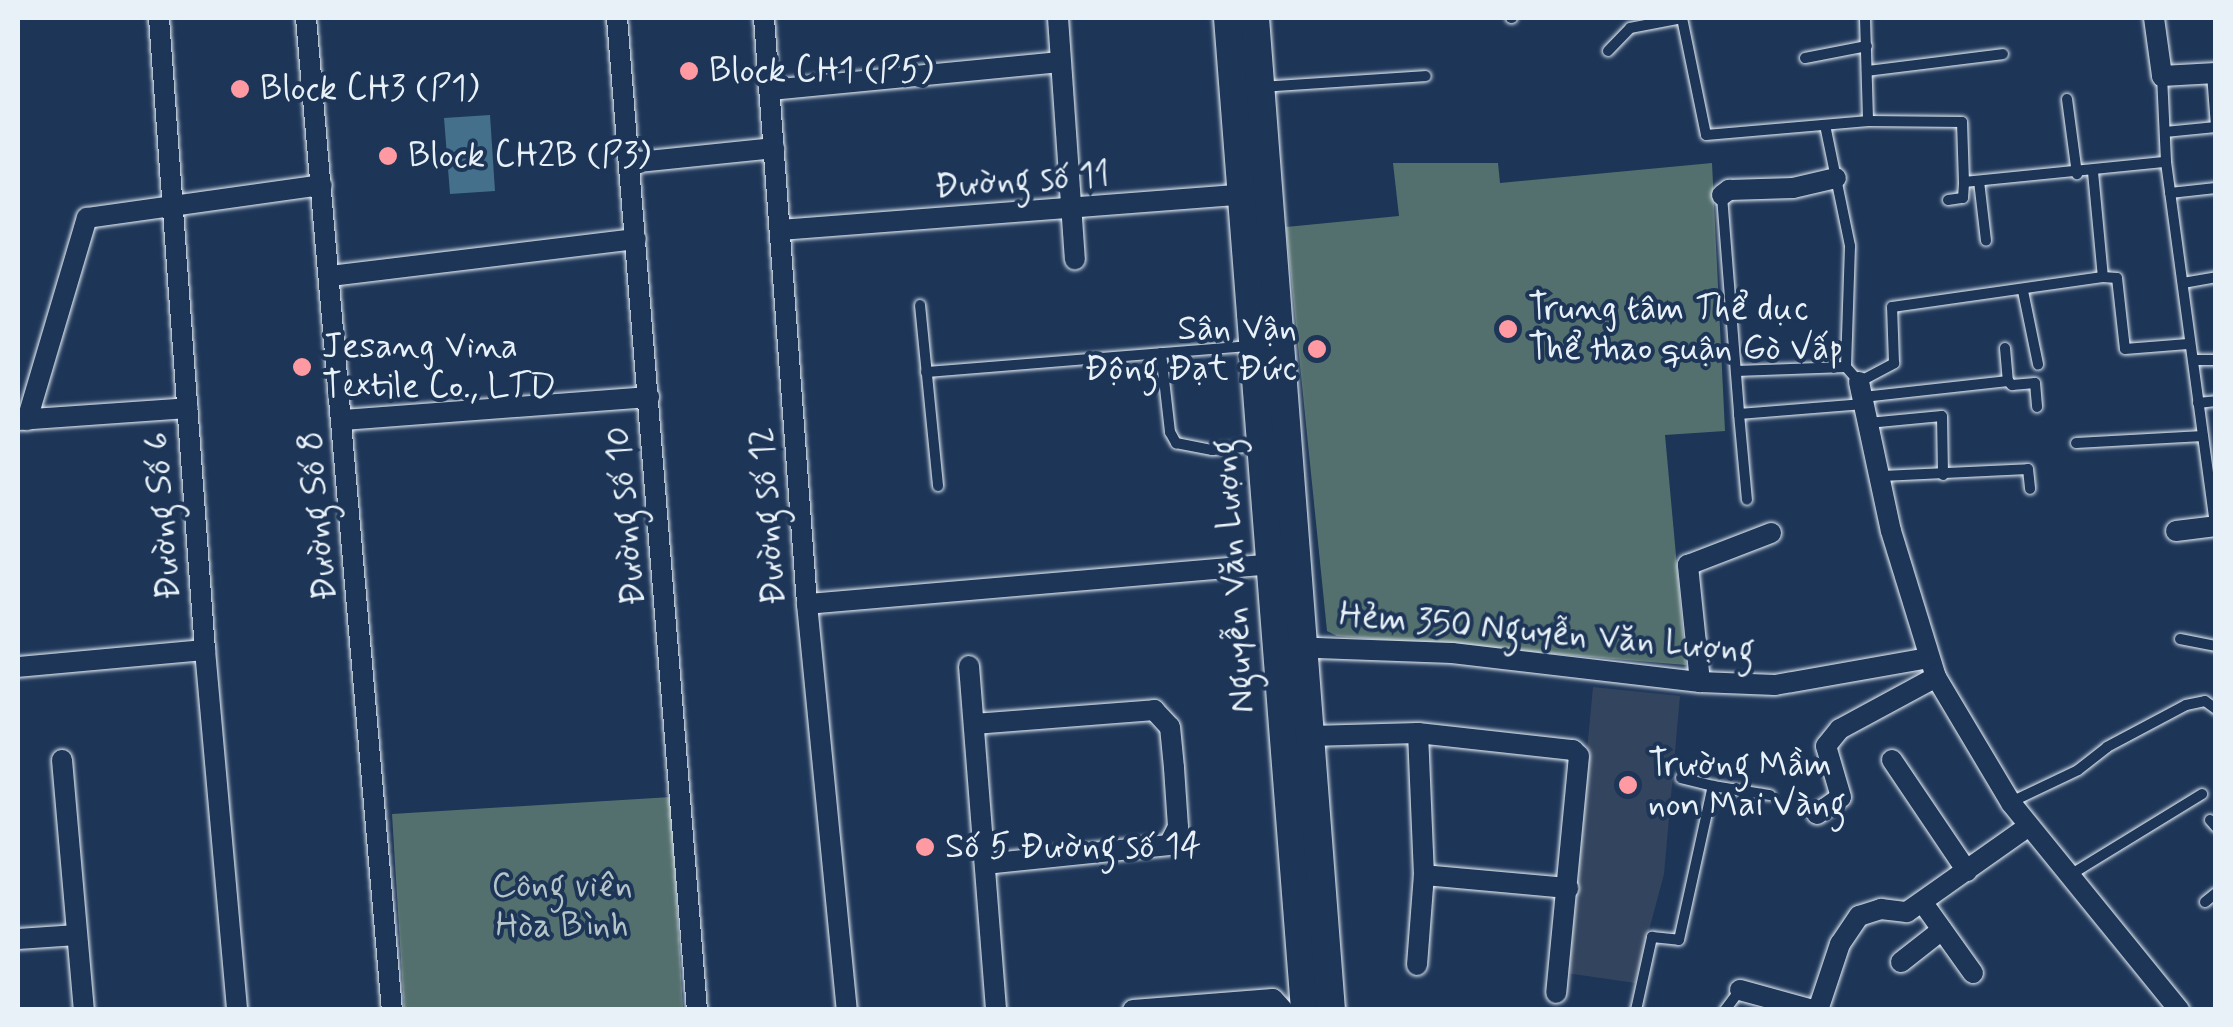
<!DOCTYPE html>
<meta charset="utf-8">
<style>
body{margin:0}
#map{position:relative;width:2233px;height:1027px;overflow:hidden;background:#1d3557;font-family:Mynerve,sans-serif}
div>[style]{position:absolute}
[style*='--x']{left:calc(var(--x)*1px);top:calc(var(--y)*1px);width:calc(var(--w)*1px);rotate:calc(var(--a)*1deg)}
.built>*{inset:0;background:#33445e}
.green>*{inset:0;background:#54706e}
.water>*{inset:0;background:#45708c}
.roads{filter:drop-shadow(0 0 2px #e8f1f8) drop-shadow(0 0 2px #e8f1f8)}
.service>*{height:10px;margin:-5px;padding:0 5px;transform-origin:5px;border-radius:5px;background:#1d3557}
.minor>*{height:20px;margin:-10px;padding:0 10px;transform-origin:10px;border-radius:10px;background:#1d3557}
.tertiary>*{height:28px;margin:-14px;padding:0 14px;transform-origin:14px;border-radius:14px;background:#1d3557}
.dots>*{width:28px;height:28px;translate:-50% -50%;box-sizing:border-box;border:5px solid #1d3557;border-radius:50%}
span{translate:-50% -50%;white-space:nowrap;text-align:center;line-height:1.15;-webkit-text-stroke:8px #1d3557;paint-order:stroke}
.poi-label{font-size:35px;color:#e8f1f8}
.left{translate:0 -50%;text-align:left}
.right{translate:-100% -50%;text-align:right}
.street-label{font-size:35px;color:#e8f1f8}
.park-label{font-size:35px;color:#b4c4c8}
.frame{position:absolute;inset:0;border:20px solid #e8f1f8;pointer-events:none}
</style>
<div id="map">
<div class="built">
<div style="clip-path:polygon(1593px 687px,1680px 696px,1664px 874px,1635px 983px,1566px 973px)"></div>
</div>
<div class="green">
<div style="clip-path:polygon(1393px 163px,1498px 163px,1500px 183px,1712px 163px,1725px 431px,1665px 435px,1686px 665px,1337px 636px,1327px 631px,1286px 227px,1399px 216px)"></div>
<div style="clip-path:polygon(671px 797px,683px 1009px,404px 1009px,392px 814px)"></div>
</div>
<div class="water">
<div style="clip-path:polygon(490px 115px,495px 191px,450px 194px,444px 118px)"></div>
</div>
<div class="roads">
<div class="service">
<div style="--x:1511;--y:18;--w:1;--a:0"></div>
<div style="--x:1682;--y:18;--w:119;--a:78.4"></div>
<div style="--x:1706;--y:135;--w:163;--a:-4.9"></div>
<div style="--x:1868;--y:121;--w:94;--a:0.6"></div>
<div style="--x:1962;--y:122;--w:60;--a:88.1"></div>
<div style="--x:1964;--y:182;--w:203;--a:-5.7"></div>
<div style="--x:1865;--y:18;--w:103;--a:88.3"></div>
<div style="--x:1608;--y:51;--w:32;--a:-46"></div>
<div style="--x:1630;--y:28;--w:53;--a:-10.9"></div>
<div style="--x:1805;--y:58;--w:63;--a:-11"></div>
<div style="--x:1867;--y:71;--w:137;--a:-7.1"></div>
<div style="--x:2212;--y:74;--w:52;--a:85.6"></div>
<div style="--x:2162;--y:76;--w:86;--a:87.3"></div>
<div style="--x:2166;--y:162;--w:367;--a:82.3"></div>
<div style="--x:1262;--y:87;--w:164;--a:-3.8"></div>
<div style="--x:2067;--y:99;--w:76;--a:82.4"></div>
<div style="--x:1825;--y:125;--w:124;--a:78.3"></div>
<div style="--x:1850;--y:246;--w:121;--a:91.9"></div>
<div style="--x:1846;--y:367;--w:20;--a:49"></div>
<div style="--x:1859;--y:382;--w:40;--a:-28"></div>
<div style="--x:1894;--y:363;--w:56;--a:-92"></div>
<div style="--x:1892;--y:307;--w:213;--a:-8.1"></div>
<div style="--x:2165;--y:132;--w:51;--a:-5.6"></div>
<div style="--x:2093;--y:172;--w:105;--a:84.6"></div>
<div style="--x:2103;--y:277;--w:14;--a:4"></div>
<div style="--x:2117;--y:278;--w:71;--a:83.6"></div>
<div style="--x:2125;--y:349;--w:63;--a:-4.5"></div>
<div style="--x:1979;--y:181;--w:60;--a:83.3"></div>
<div style="--x:2170;--y:193;--w:46;--a:-6.2"></div>
<div style="--x:1722;--y:196;--w:219;--a:85.5"></div>
<div style="--x:1739;--y:414;--w:125;--a:-4.6"></div>
<div style="--x:1948;--y:200;--w:15;--a:-8"></div>
<div style="--x:1963;--y:198;--w:16;--a:-86"></div>
<div style="--x:2183;--y:283;--w:34;--a:-10"></div>
<div style="--x:2023;--y:291;--w:75;--a:78.4"></div>
<div style="--x:920;--y:305;--w:182;--a:84.3"></div>
<div style="--x:2005;--y:348;--w:33;--a:85"></div>
<div style="--x:1161;--y:353;--w:80;--a:83.5"></div>
<div style="--x:1170;--y:432;--w:13;--a:61"></div>
<div style="--x:1176;--y:443;--w:37;--a:11"></div>
<div style="--x:1212;--y:450;--w:45;--a:-5.1"></div>
<div style="--x:2193;--y:360;--w:23;--a:0"></div>
<div style="--x:1736;--y:371;--w:110;--a:-2.1"></div>
<div style="--x:926;--y:372;--w:324;--a:-4.6"></div>
<div style="--x:1863;--y:397;--w:146;--a:-6.3"></div>
<div style="--x:2008;--y:381;--w:6;--a:45"></div>
<div style="--x:2012;--y:385;--w:23;--a:-5"></div>
<div style="--x:2035;--y:383;--w:24;--a:85"></div>
<div style="--x:2198;--y:403;--w:18;--a:-6"></div>
<div style="--x:1739;--y:414;--w:86;--a:84.7"></div>
<div style="--x:1868;--y:423;--w:74;--a:-5.4"></div>
<div style="--x:1942;--y:416;--w:59;--a:89"></div>
<div style="--x:2076;--y:443;--w:127;--a:-3.2"></div>
<div style="--x:1882;--y:476;--w:146;--a:-2.7"></div>
<div style="--x:2028;--y:469;--w:20;--a:84"></div>
<div style="--x:2180;--y:639;--w:37;--a:11"></div>
<div style="--x:1681;--y:778;--w:33;--a:14"></div>
<div style="--x:2011;--y:802;--w:74;--a:-25.5"></div>
<div style="--x:2078;--y:770;--w:37;--a:-38"></div>
<div style="--x:2107;--y:747;--w:89;--a:-28"></div>
<div style="--x:2186;--y:705;--w:19;--a:-12"></div>
<div style="--x:2205;--y:701;--w:14;--a:36"></div>
<div style="--x:2210;--y:820;--w:9;--a:49"></div>
<div style="--x:2070;--y:875;--w:155;--a:-31.5"></div>
<div style="--x:2205;--y:902;--w:14;--a:-39"></div>
<div style="--x:1636;--y:1010;--w:75;--a:-77.6"></div>
<div style="--x:1652;--y:937;--w:27;--a:6"></div>
<div style="--x:1679;--y:940;--w:158;--a:-77.6"></div>
<div style="--x:1713;--y:786;--w:58;--a:9"></div>
<div style="--x:1725;--y:1010;--w:25;--a:-53"></div>
</div>
<div class="minor">
<div style="--x:159;--y:18;--w:634;--a:85.84"></div>
<div style="--x:205;--y:650;--w:361;--a:84.9"></div>
<div style="--x:306;--y:18;--w:996;--a:85.05"></div>
<div style="--x:617;--y:18;--w:995;--a:85.39"></div>
<div style="--x:764;--y:18;--w:588;--a:85.8"></div>
<div style="--x:807;--y:604;--w:408;--a:84.4"></div>
<div style="--x:1058;--y:18;--w:242;--a:86"></div>
<div style="--x:2154;--y:18;--w:59;--a:82.1"></div>
<div style="--x:2162;--y:76;--w:54;--a:-3.2"></div>
<div style="--x:770;--y:90;--w:292;--a:-5.5"></div>
<div style="--x:629;--y:163;--w:146;--a:-5.9"></div>
<div style="--x:1722;--y:195;--w:9;--a:-36"></div>
<div style="--x:1729;--y:190;--w:64;--a:-1.8"></div>
<div style="--x:1793;--y:188;--w:44;--a:-13.1"></div>
<div style="--x:780;--y:230;--w:473;--a:-4.4"></div>
<div style="--x:330;--y:276;--w:308;--a:-6.9"></div>
<div style="--x:1859;--y:382;--w:152;--a:77.9"></div>
<div style="--x:1891;--y:531;--w:153;--a:72.9"></div>
<div style="--x:1936;--y:677;--w:147;--a:59.2"></div>
<div style="--x:2011;--y:803;--w:267;--a:50.9"></div>
<div style="--x:18;--y:420;--w:170;--a:-4"></div>
<div style="--x:27;--y:420;--w:211;--a:-73.5"></div>
<div style="--x:87;--y:218;--w:237;--a:-8"></div>
<div style="--x:343;--y:420;--w:307;--a:-4.3"></div>
<div style="--x:2176;--y:531;--w:40;--a:-7.1"></div>
<div style="--x:807;--y:604;--w:466;--a:-4.9"></div>
<div style="--x:1290;--y:647;--w:162;--a:2.1"></div>
<div style="--x:1452;--y:653;--w:250;--a:6.7"></div>
<div style="--x:1700;--y:682;--w:75;--a:2.3"></div>
<div style="--x:1775;--y:685;--w:155;--a:-10"></div>
<div style="--x:969;--y:666;--w:345;--a:85.5"></div>
<div style="--x:18;--y:667;--w:188;--a:-5.2"></div>
<div style="--x:1700;--y:682;--w:118;--a:-95.9"></div>
<div style="--x:1688;--y:565;--w:89;--a:-21.1"></div>
<div style="--x:974;--y:724;--w:181;--a:-4.4"></div>
<div style="--x:1154;--y:710;--w:23;--a:47"></div>
<div style="--x:1170;--y:727;--w:41;--a:84.4"></div>
<div style="--x:1174;--y:768;--w:59;--a:86.1"></div>
<div style="--x:1178;--y:827;--w:20;--a:117"></div>
<div style="--x:1169;--y:845;--w:185;--a:174.1"></div>
<div style="--x:1418;--y:733;--w:142;--a:87.6"></div>
<div style="--x:1424;--y:875;--w:145;--a:5.2"></div>
<div style="--x:1311;--y:736;--w:107;--a:-1.6"></div>
<div style="--x:1418;--y:733;--w:156;--a:6.3"></div>
<div style="--x:1573;--y:750;--w:8;--a:45"></div>
<div style="--x:1579;--y:756;--w:238;--a:95.5"></div>
<div style="--x:62;--y:760;--w:251;--a:85"></div>
<div style="--x:1892;--y:760;--w:134;--a:56"></div>
<div style="--x:1817;--y:814;--w:29;--a:-35"></div>
<div style="--x:1841;--y:797;--w:53;--a:-106.4"></div>
<div style="--x:1826;--y:746;--w:22;--a:-51"></div>
<div style="--x:1840;--y:729;--w:109;--a:-28.4"></div>
<div style="--x:1923;--y:903;--w:86;--a:54.5"></div>
<div style="--x:18;--y:939;--w:59;--a:-3.9"></div>
<div style="--x:1901;--y:962;--w:52;--a:-38"></div>
<div style="--x:1417;--y:965;--w:90;--a:-85.6"></div>
<div style="--x:1740;--y:990;--w:76;--a:15.3"></div>
<div style="--x:1133;--y:1010;--w:140;--a:-4.5"></div>
<div style="--x:1273;--y:999;--w:15;--a:48"></div>
<div style="--x:1818;--y:1010;--w:70;--a:-71.6"></div>
<div style="--x:1840;--y:944;--w:34;--a:-56"></div>
<div style="--x:1859;--y:916;--w:23;--a:-18"></div>
<div style="--x:1881;--y:909;--w:26;--a:7"></div>
<div style="--x:1907;--y:912;--w:149;--a:-35.2"></div>
</div>
<div class="tertiary">
<div style="--x:1228;--y:18;--w:995;--a:85.56"></div>
<div style="--x:1255;--y:18;--w:995;--a:85.62"></div>
</div>
</div>
<div class="dots">
<div style="left:689px;top:71px;background:#ff9aa2"></div>
<div style="left:240px;top:89px;background:#ff9aa2"></div>
<div style="left:388px;top:156px;background:#ff9aa2"></div>
<div style="left:1508px;top:329px;background:#ff9aa2"></div>
<div style="left:1317px;top:349px;background:#ff9aa2"></div>
<div style="left:302px;top:367px;background:#ff9aa2"></div>
<div style="left:1628px;top:785px;background:#ff9aa2"></div>
<div style="left:925px;top:847px;background:#ff9aa2"></div>
</div>
<div class="poi-label">
<span class="left" style="left:709px;top:71px">Block CH1 (P5)</span>
<span class="left" style="left:260px;top:89px">Block CH3 (P1)</span>
<span class="left" style="left:408px;top:156px">Block CH2B (P3)</span>
<span class="left" style="left:1528px;top:329px">Trung tâm Thể dục<br>Thể thao quận Gò Vấp</span>
<span class="right" style="left:1297px;top:349px">Sân Vận<br>Động Đạt Đức</span>
<span class="left" style="left:322px;top:367px">Jesang Vina<br>Textile Co., LTD</span>
<span class="left" style="left:1648px;top:785px">Trường Mầm<br>non Mai Vàng</span>
<span class="left" style="left:945px;top:847px">Số 5 Đường số 14</span>
</div>
<div class="street-label">
<span style="left:1022px;top:181px;rotate:-4deg">Đường số 11</span>
<span style="left:163px;top:516px;rotate:-94deg">Đường Số 6</span>
<span style="left:318px;top:516px;rotate:-95deg">Đường Số 8</span>
<span style="left:626px;top:516px;rotate:-95deg">Đường số 10</span>
<span style="left:768px;top:516px;rotate:-94deg">Đường số 12</span>
<span style="left:1234px;top:576px;rotate:-94deg">Nguyễn Văn Lượng</span>
<span style="left:1547px;top:633px;rotate:5deg">Hẻm 350 Nguyễn Văn Lượng</span>
</div>
<div class="park-label">
<span style="left:562px;top:906px">Công viên<br>Hòa Bình</span>
</div>
<div class="frame"></div>
</div>
